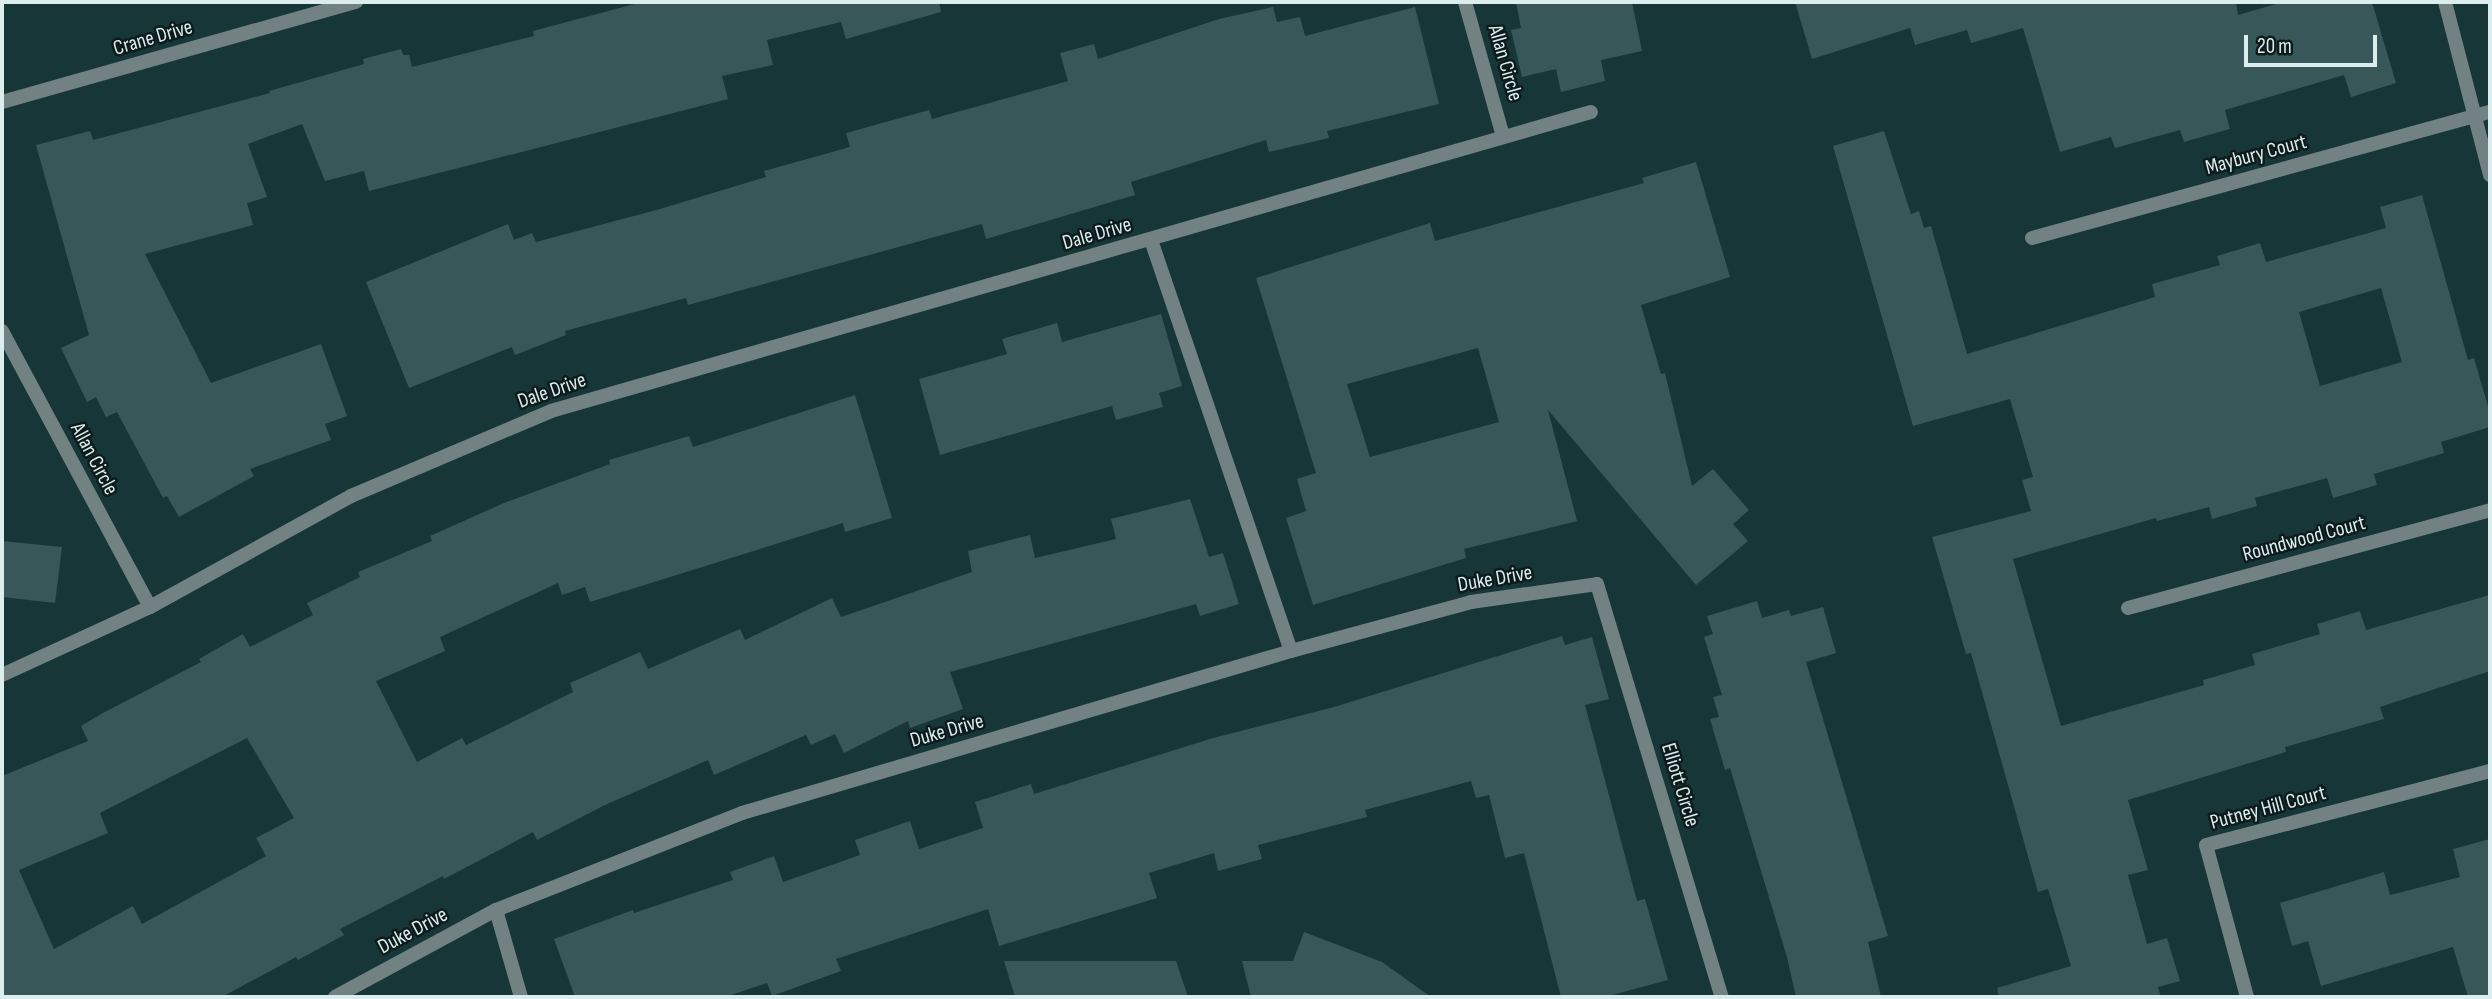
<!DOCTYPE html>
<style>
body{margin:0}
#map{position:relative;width:2492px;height:999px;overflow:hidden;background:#163638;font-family:"Sofia Sans Condensed",sans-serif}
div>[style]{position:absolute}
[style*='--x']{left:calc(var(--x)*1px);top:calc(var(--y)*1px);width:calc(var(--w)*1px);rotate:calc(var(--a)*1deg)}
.building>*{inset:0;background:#375759}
.street>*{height:14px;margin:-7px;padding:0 7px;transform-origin:7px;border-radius:7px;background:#728181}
span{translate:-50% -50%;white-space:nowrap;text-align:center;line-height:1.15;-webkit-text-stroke:5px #0e1b1c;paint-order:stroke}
.street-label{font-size:21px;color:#dbeded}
.frame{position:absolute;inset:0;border:4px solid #dbeded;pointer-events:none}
.scale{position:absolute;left:2244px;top:35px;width:133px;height:32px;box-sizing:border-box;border:4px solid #dbeded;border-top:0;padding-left:9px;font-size:21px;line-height:24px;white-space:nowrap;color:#dbeded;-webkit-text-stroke:5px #0e1b1c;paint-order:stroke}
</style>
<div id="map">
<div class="building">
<div style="clip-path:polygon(642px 2px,939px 2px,941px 12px,846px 39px,841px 22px,767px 40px,773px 65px,722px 76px,728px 99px,369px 191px,364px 171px,325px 181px,302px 124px,248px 144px,267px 197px,247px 203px,253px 225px,145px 254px,211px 383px,321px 344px,347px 416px,325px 424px,331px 440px,250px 469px,254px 476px,179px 517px,167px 496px,163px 498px,117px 412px,106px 417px,96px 397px,87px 402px,61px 348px,89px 335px,36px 145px,90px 131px,93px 140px,270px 93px,269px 91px,364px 64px,363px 59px,401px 49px,403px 55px,409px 55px,412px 67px,534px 36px,533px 31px)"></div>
<div style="clip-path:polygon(1516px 2px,1632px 2px,1642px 51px,1601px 60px,1605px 81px,1561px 92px,1556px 69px,1522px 77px,1511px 30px,1521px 28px)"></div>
<div style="clip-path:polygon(1795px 2px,2236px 2px,2238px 15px,2283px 2px,2372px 2px,2396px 83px,2351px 97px,2344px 75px,2225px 110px,2230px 129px,2184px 142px,2180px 130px,2115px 148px,2111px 137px,2060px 152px,2023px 28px,1971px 43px,1967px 30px,1915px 45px,1910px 28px,1812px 59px)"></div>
<div style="clip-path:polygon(1273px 7px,1277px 22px,1300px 17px,1305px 36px,1415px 7px,1439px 104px,1327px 131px,1329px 138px,1269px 152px,1266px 140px,1131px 182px,1135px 195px,986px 239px,982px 224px,688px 305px,686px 298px,565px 331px,566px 335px,515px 355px,512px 347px,409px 388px,366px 282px,508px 224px,514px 240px,532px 233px,536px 242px,660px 209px,766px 177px,764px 171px,850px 147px,846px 133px,929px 110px,932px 119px,1068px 81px,1060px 53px,1094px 44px,1098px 59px,1219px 19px)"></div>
<div style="clip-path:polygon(evenodd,1884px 131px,1911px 214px,1919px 211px,1924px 228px,1931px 226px,1967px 354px,2155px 297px,2152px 284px,2220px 265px,2217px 256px,2260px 243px,2266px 262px,2386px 228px,2380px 207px,2422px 195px,2468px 360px,2474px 358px,2490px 413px,2490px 427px,2441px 442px,2444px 453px,2374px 474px,2377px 485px,2333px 498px,2327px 478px,2255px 498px,2257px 506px,2212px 519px,2209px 507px,2157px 521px,2156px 518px,2013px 559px,2061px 726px,2204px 685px,2203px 680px,2255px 665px,2252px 654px,2320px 634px,2317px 624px,2360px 611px,2366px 630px,2490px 595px,2490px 671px,2380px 707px,2384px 719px,2285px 747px,2286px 752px,2128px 800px,2148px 870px,2128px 875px,2147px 944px,2167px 938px,2180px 981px,2158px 987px,2161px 997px,1999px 997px,1997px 988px,2071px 966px,2048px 889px,2038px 892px,1971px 653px,1966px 654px,1932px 537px,2031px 511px,2022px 480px,2033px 477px,2010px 399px,1913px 426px,1833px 146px,1884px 131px,2381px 288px,2402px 362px,2320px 386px,2299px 312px,2381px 288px)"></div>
<div style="clip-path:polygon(evenodd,1696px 162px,1730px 277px,1641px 305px,1661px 374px,1665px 373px,1692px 486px,1713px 469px,1749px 510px,1733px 524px,1748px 541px,1696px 585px,1548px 410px,1577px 521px,1464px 549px,1466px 558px,1313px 605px,1286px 518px,1306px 511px,1297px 479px,1316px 473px,1256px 278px,1430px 223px,1435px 241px,1644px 183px,1642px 178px,1696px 162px,1478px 348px,1499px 422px,1370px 457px,1347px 384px,1478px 348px)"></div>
<div style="clip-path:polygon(1161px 314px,1182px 386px,1159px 393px,1163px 407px,1116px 420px,1112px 406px,940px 455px,919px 379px,1007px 354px,1002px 339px,1057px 323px,1062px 342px)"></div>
<div style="clip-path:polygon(evenodd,855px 395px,892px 518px,845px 532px,843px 523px,590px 602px,585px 587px,562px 595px,558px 583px,440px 637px,445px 651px,376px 681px,417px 762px,462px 738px,466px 745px,573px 692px,570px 683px,640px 652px,648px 669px,740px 629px,745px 640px,832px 598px,841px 617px,972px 572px,968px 551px,1030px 535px,1035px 558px,1116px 539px,1111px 519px,1190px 499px,1209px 557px,1223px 553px,1239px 604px,1200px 616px,1196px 604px,950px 672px,963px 709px,910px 728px,908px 721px,844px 753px,835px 734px,811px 745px,806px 735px,714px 775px,708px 760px,605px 805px,537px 840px,533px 832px,444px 879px,443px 876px,340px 929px,344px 935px,298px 960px,296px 957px,222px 997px,2px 997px,2px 776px,88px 741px,81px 726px,101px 714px,201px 662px,199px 659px,243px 634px,250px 647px,313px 615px,307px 603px,360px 577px,358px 572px,432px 541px,430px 536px,504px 503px,610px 464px,609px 460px,689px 436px,693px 447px,855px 395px,247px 738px,294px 818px,256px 838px,266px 856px,142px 924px,133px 906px,54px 949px,19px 870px,108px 833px,100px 813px,247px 738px)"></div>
<div style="clip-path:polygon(2px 541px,62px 547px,55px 603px,2px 597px)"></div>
<div style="clip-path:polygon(1757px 601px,1762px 618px,1789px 610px,1791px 616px,1823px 607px,1836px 653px,1806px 662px,1888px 936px,1868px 942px,1881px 997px,1796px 997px,1787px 957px,1730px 768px,1725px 770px,1710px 719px,1719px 717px,1713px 697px,1722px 695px,1704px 637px,1713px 634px,1707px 616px)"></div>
<div style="clip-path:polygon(1562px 636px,1565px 645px,1592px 637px,1609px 699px,1585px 705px,1637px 901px,1645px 899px,1668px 980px,1605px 997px,1561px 997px,1524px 853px,1505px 858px,1489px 795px,1476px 798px,1471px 781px,1365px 810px,1367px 817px,1258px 845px,1262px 859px,1218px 871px,1214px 853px,1149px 873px,1157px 898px,999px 946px,988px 909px,836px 959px,841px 971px,772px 996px,767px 983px,725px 997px,575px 997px,554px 939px,633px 910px,634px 913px,733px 880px,730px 872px,774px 856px,783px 882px,860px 855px,855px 840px,910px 821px,919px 849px,983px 828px,975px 802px,1031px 784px,1034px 794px,1213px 738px,1334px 707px)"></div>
<div style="clip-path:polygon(2490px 839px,2490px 997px,2468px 997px,2453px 947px,2321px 986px,2308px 941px,2292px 946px,2280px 903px,2384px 872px,2390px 895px,2460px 877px,2453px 849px)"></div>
<div style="clip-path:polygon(1304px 932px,1382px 962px,1431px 997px,1251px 997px,1242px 961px,1293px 961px)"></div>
<div style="clip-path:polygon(1004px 961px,1176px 961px,1188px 997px,1015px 997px)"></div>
</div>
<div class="street">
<div style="--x:1465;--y:2;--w:139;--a:74.2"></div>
<div style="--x:2445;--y:2;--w:179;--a:75.4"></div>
<div style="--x:2;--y:102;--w:368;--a:-15.8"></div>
<div style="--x:2032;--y:238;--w:475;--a:-15.4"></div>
<div style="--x:1151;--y:240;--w:434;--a:71.2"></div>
<div style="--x:2;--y:331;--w:313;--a:61.8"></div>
<div style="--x:2128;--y:608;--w:375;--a:-15.1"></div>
<div style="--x:2;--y:675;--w:163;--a:-24.7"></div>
<div style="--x:150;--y:607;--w:230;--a:-28.9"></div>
<div style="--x:351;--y:496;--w:217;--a:-23"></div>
<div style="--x:551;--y:411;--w:1082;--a:-16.04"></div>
<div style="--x:496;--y:910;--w:91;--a:74"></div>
<div style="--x:335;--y:997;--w:183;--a:-28.4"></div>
<div style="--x:496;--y:910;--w:264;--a:-21.5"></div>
<div style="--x:742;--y:813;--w:572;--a:-16.44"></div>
<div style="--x:1291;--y:651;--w:187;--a:-15.2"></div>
<div style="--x:1471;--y:602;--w:127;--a:-8.1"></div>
<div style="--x:1597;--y:584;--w:432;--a:73.2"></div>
<div style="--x:2247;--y:997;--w:157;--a:-105.1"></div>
<div style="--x:2206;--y:845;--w:293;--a:-14.6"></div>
</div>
<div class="street-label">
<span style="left:153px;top:38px;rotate:-16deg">Crane Drive</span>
<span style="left:1505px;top:63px;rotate:74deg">Allan Circle</span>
<span style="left:2256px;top:155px;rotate:-15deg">Maybury Court</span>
<span style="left:1097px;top:234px;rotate:-16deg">Dale Drive</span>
<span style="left:552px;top:391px;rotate:-19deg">Dale Drive</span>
<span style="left:94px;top:459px;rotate:62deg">Allan Circle</span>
<span style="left:2304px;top:539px;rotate:-15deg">Roundwood Court</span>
<span style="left:1495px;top:579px;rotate:-10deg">Duke Drive</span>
<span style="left:947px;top:731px;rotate:-16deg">Duke Drive</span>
<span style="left:1680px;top:785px;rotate:73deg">Elliott Circle</span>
<span style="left:2268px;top:808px;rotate:-15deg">Putney Hill Court</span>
<span style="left:413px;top:931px;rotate:-28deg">Duke Drive</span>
</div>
<div class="frame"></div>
<div class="scale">20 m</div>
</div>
